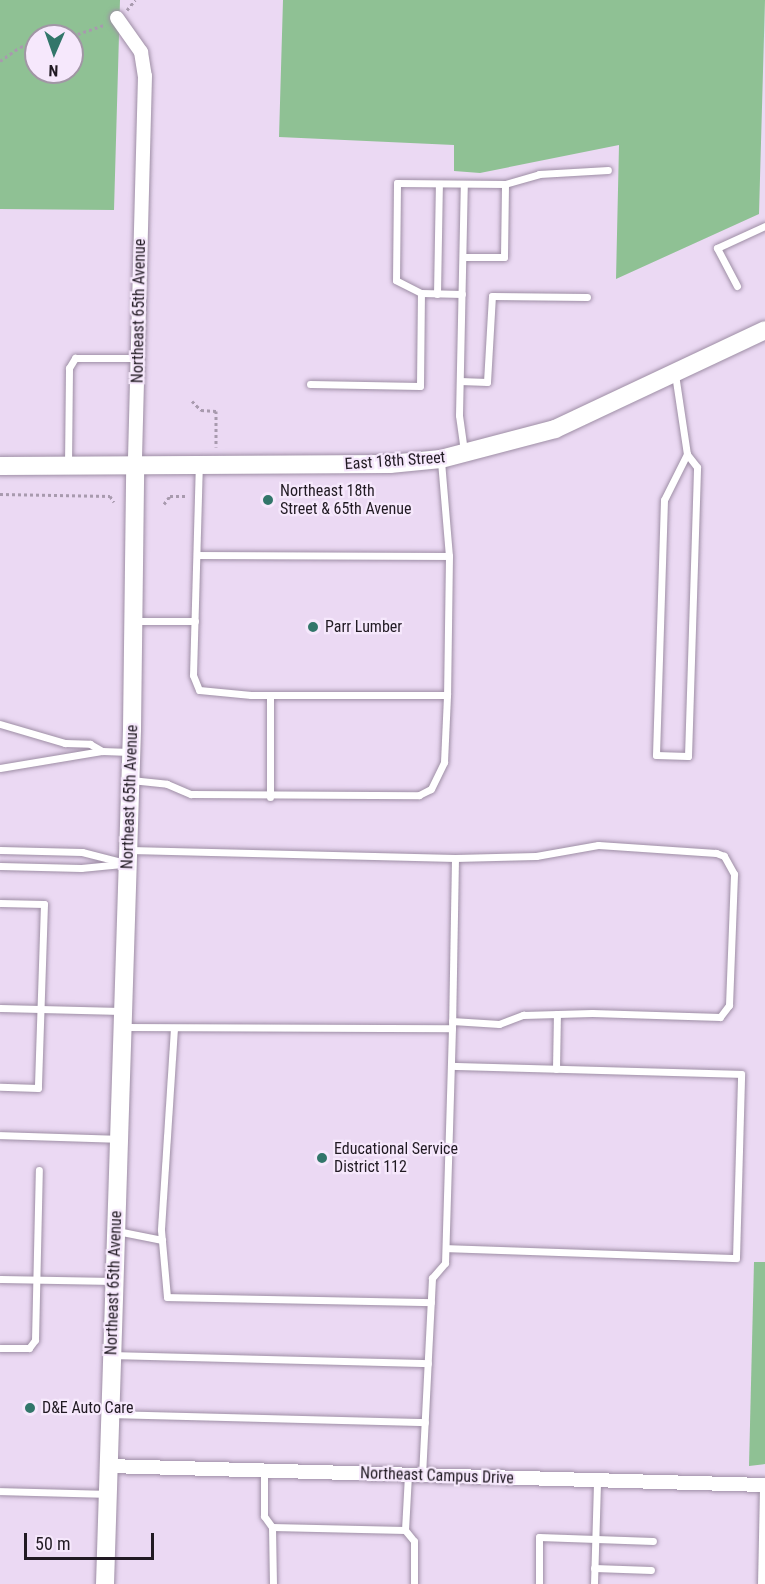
<!DOCTYPE html>
<style>
body{margin:0}
#map{position:relative;width:765px;height:1584px;overflow:hidden;background:#ebd9f3;font-family:"Roboto Condensed",sans-serif}
div>[style]{position:absolute}
[style*='--x']{left:calc(var(--x)*1px);top:calc(var(--y)*1px);width:calc(var(--w)*1px);rotate:calc(var(--a)*1deg)}
.green>*{inset:0;background:#8fc194}
.path>*{height:3px;margin-top:-1.5px;transform-origin:0;background:repeating-linear-gradient(90deg,#a89aae 0 3px,transparent 0 6px)}
.roads{filter:drop-shadow(0 0 2px #9e8ea5) drop-shadow(0 0 2px #9e8ea5)}
.service>*{height:7px;margin:-3.5px;padding:0 3.5px;transform-origin:3.5px;border-radius:3.5px;background:#fff}
.minor>*{height:14px;margin:-7px;padding:0 7px;transform-origin:7px;border-radius:7px;background:#fff}
.tertiary>*{height:18px;margin:-9px;padding:0 9px;transform-origin:9px;border-radius:9px;background:#fff}
.dots>*{width:16px;height:16px;translate:-50% -50%;box-sizing:border-box;border:3px solid #f6e8fc;border-radius:50%}
span{translate:-50% -50%;white-space:nowrap;text-align:center;line-height:1.15;-webkit-text-stroke:4.5px #f6e8fc;paint-order:stroke}
.street-label{font-size:16px;color:#211a23}
.poi-label{font-size:16px;color:#211a23}
.left{translate:0 -50%;text-align:left}
.north{position:absolute;left:24px;top:24px;width:60px;height:60px;box-sizing:border-box;background:#f6e8fc;border:2px solid #a196a5;border-radius:50%;rotate:182deg;font-size:16px;font-weight:700;line-height:24px;text-align:center;color:#211a23}
.north::after{content:'';display:block;margin:auto;width:21px;height:27px;background:#32766a;clip-path:polygon(50% 0,100% 100%,50% 72%,0 100%)}
.scale{position:absolute;left:24px;top:1533px;width:130px;height:27px;box-sizing:border-box;border:3px solid #211a23;border-top:0;padding-left:8px;font-size:18px;line-height:21px;white-space:nowrap;color:#211a23;-webkit-text-stroke:4px #f6e8fc;paint-order:stroke}
</style>
<div id="map">
<div class="green">
<div style="clip-path:polygon(evenodd,0 0,120px 0,114px 210px,0 209px,0 0,36px 36px,72px 36px,72px 72px,36px 72px,36px 36px)"></div>
<div style="clip-path:polygon(283px 0,765px 0,759px 214px,616px 279px,619px 145px,480px 173px,454px 171px,454px 145px,279px 137px)"></div>
<div style="clip-path:polygon(754px 1262px,765px 1262px,765px 1464px,749px 1466px)"></div>
</div>
<div class="path">
<div style="--x:127;--y:10;--w:13;--a:-51"></div>
<div style="--x:72;--y:36;--w:34;--a:-19"></div>
<div style="--x:0;--y:61;--w:24;--a:-35"></div>
<div style="--x:20;--y:47;--w:16;--a:-14"></div>
<div style="--x:192;--y:401;--w:13;--a:45"></div>
<div style="--x:201;--y:410;--w:15;--a:4"></div>
<div style="--x:216;--y:411;--w:36;--a:90"></div>
<div style="--x:0;--y:494;--w:110;--a:1"></div>
<div style="--x:110;--y:496;--w:7;--a:56"></div>
<div style="--x:164;--y:504;--w:10;--a:-53"></div>
<div style="--x:170;--y:496;--w:18;--a:0"></div>
</div>
<div class="roads">
<div class="service">
<div style="--x:463;--y:257;--w:41;--a:0"></div>
<div style="--x:504;--y:257;--w:73;--a:-89.2"></div>
<div style="--x:737;--y:286;--w:43;--a:-117.8"></div>
<div style="--x:717;--y:248;--w:53;--a:-24.6"></div>
<div style="--x:421;--y:293;--w:28;--a:-153"></div>
<div style="--x:396;--y:280;--w:97;--a:-89.4"></div>
<div style="--x:397;--y:183;--w:108;--a:0.5"></div>
<div style="--x:505;--y:184;--w:35;--a:-16"></div>
<div style="--x:539;--y:174;--w:69;--a:-3.3"></div>
<div style="--x:437;--y:294;--w:110;--a:-89"></div>
<div style="--x:675;--y:374;--w:81;--a:81.5"></div>
<div style="--x:687;--y:454;--w:51;--a:116.6"></div>
<div style="--x:664;--y:500;--w:255;--a:91.8"></div>
<div style="--x:656;--y:755;--w:32;--a:2"></div>
<div style="--x:688;--y:756;--w:289;--a:-88.2"></div>
<div style="--x:697;--y:467;--w:16;--a:-128"></div>
<div style="--x:460;--y:381;--w:27;--a:2"></div>
<div style="--x:487;--y:382;--w:86;--a:-86.7"></div>
<div style="--x:492;--y:296;--w:95;--a:0.6"></div>
<div style="--x:310;--y:384;--w:110;--a:1"></div>
<div style="--x:420;--y:386;--w:93;--a:-89.4"></div>
<div style="--x:421;--y:293;--w:41;--a:1.4"></div>
<div style="--x:464;--y:451;--w:36;--a:-98"></div>
<div style="--x:459;--y:415;--w:231;--a:-88.8"></div>
<div style="--x:441;--y:461;--w:95;--a:85.2"></div>
<div style="--x:449;--y:556;--w:139;--a:90.8"></div>
<div style="--x:68;--y:465;--w:97;--a:-89.4"></div>
<div style="--x:69;--y:368;--w:12;--a:-59"></div>
<div style="--x:75;--y:358;--w:63;--a:0"></div>
<div style="--x:197;--y:555;--w:252;--a:0.2"></div>
<div style="--x:135;--y:621;--w:60;--a:0"></div>
<div style="--x:0;--y:724;--w:68;--a:16.3"></div>
<div style="--x:65;--y:743;--w:25;--a:2"></div>
<div style="--x:90;--y:744;--w:14;--a:30"></div>
<div style="--x:0;--y:768;--w:103;--a:-9.5"></div>
<div style="--x:102;--y:751;--w:28;--a:2"></div>
<div style="--x:131;--y:780;--w:36;--a:6"></div>
<div style="--x:167;--y:784;--w:26;--a:23"></div>
<div style="--x:191;--y:794;--w:228;--a:0.3"></div>
<div style="--x:419;--y:795;--w:13;--a:-27"></div>
<div style="--x:431;--y:789;--w:30;--a:-64"></div>
<div style="--x:444;--y:762;--w:67;--a:-87.4"></div>
<div style="--x:447;--y:695;--w:196;--a:180"></div>
<div style="--x:251;--y:695;--w:52;--a:-174.5"></div>
<div style="--x:199;--y:690;--w:16;--a:-112"></div>
<div style="--x:193;--y:675;--w:209;--a:-88.4"></div>
<div style="--x:270;--y:797;--w:102;--a:-90"></div>
<div style="--x:0;--y:850;--w:82;--a:1.4"></div>
<div style="--x:82;--y:852;--w:44;--a:14.3"></div>
<div style="--x:130;--y:850;--w:325;--a:1.4"></div>
<div style="--x:455;--y:858;--w:167;--a:91"></div>
<div style="--x:0;--y:866;--w:81;--a:1.4"></div>
<div style="--x:81;--y:868;--w:41;--a:-5.6"></div>
<div style="--x:0;--y:903;--w:44;--a:1.3"></div>
<div style="--x:44;--y:904;--w:184;--a:91.9"></div>
<div style="--x:38;--y:1088;--w:38;--a:-178"></div>
<div style="--x:0;--y:1008;--w:121;--a:1.4"></div>
<div style="--x:452;--y:1021;--w:47;--a:3.7"></div>
<div style="--x:499;--y:1024;--w:26;--a:-21"></div>
<div style="--x:523;--y:1015;--w:69;--a:-1.7"></div>
<div style="--x:592;--y:1013;--w:128;--a:1.8"></div>
<div style="--x:720;--y:1017;--w:15;--a:-53"></div>
<div style="--x:729;--y:1005;--w:131;--a:-87.8"></div>
<div style="--x:734;--y:874;--w:21;--a:-119"></div>
<div style="--x:724;--y:856;--w:9;--a:-159"></div>
<div style="--x:716;--y:853;--w:118;--a:-176.1"></div>
<div style="--x:598;--y:845;--w:63;--a:169.9"></div>
<div style="--x:536;--y:856;--w:81;--a:178.6"></div>
<div style="--x:123;--y:1027;--w:329;--a:0.2"></div>
<div style="--x:452;--y:1028;--w:235;--a:91.7"></div>
<div style="--x:445;--y:1263;--w:20;--a:131"></div>
<div style="--x:432;--y:1278;--w:197;--a:92.9"></div>
<div style="--x:174;--y:1028;--w:202;--a:93.7"></div>
<div style="--x:161;--y:1230;--w:67;--a:84.9"></div>
<div style="--x:167;--y:1297;--w:264;--a:1.1"></div>
<div style="--x:556;--y:1069;--w:55;--a:-89"></div>
<div style="--x:0;--y:1135;--w:119;--a:1.9"></div>
<div style="--x:117;--y:1231;--w:46;--a:11.3"></div>
<div style="--x:446;--y:1248;--w:290;--a:2"></div>
<div style="--x:736;--y:1258;--w:184;--a:-88.4"></div>
<div style="--x:741;--y:1074;--w:290;--a:-178.4"></div>
<div style="--x:0;--y:1279;--w:114;--a:1"></div>
<div style="--x:0;--y:1348;--w:29;--a:0"></div>
<div style="--x:29;--y:1348;--w:10;--a:-53"></div>
<div style="--x:35;--y:1340;--w:170;--a:-88.7"></div>
<div style="--x:114;--y:1355;--w:314;--a:1.5"></div>
<div style="--x:112;--y:1414;--w:313;--a:1.5"></div>
<div style="--x:264;--y:1471;--w:45;--a:90"></div>
<div style="--x:264;--y:1516;--w:14;--a:54"></div>
<div style="--x:272;--y:1527;--w:133;--a:1.3"></div>
<div style="--x:405;--y:1530;--w:55;--a:-86.9"></div>
<div style="--x:0;--y:1491;--w:107;--a:1.6"></div>
<div style="--x:272;--y:1527;--w:57;--a:89"></div>
<div style="--x:405;--y:1530;--w:14;--a:51"></div>
<div style="--x:414;--y:1541;--w:43;--a:90"></div>
<div style="--x:594;--y:1568;--w:57;--a:2"></div>
<div style="--x:539;--y:1584;--w:47;--a:-90"></div>
<div style="--x:539;--y:1537;--w:114;--a:2"></div>
<div style="--x:594;--y:1584;--w:104;--a:-88.3"></div>
<div style="--x:761;--y:1584;--w:99;--a:-88.8"></div>
</div>
<div class="minor">
<div style="--x:117;--y:18;--w:42;--a:54.8"></div>
<div style="--x:141;--y:52;--w:24;--a:81"></div>
<div style="--x:145;--y:76;--w:391;--a:91.5"></div>
<div style="--x:108;--y:1466;--w:657;--a:1.66"></div>
</div>
<div class="tertiary">
<div style="--x:0;--y:466;--w:390;--a:-0.3"></div>
<div style="--x:390;--y:464;--w:51;--a:-5.6"></div>
<div style="--x:441;--y:459;--w:118;--a:-14.7"></div>
<div style="--x:555;--y:429;--w:232;--a:-25.2"></div>
<div style="--x:105;--y:1584;--w:855;--a:-88.19"></div>
<div style="--x:132;--y:729;--w:262;--a:-89.3"></div>
</div>
</div>
<div class="dots">
<div style="left:268px;top:500px;background:#32766a"></div>
<div style="left:313px;top:627px;background:#32766a"></div>
<div style="left:322px;top:1158px;background:#32766a"></div>
<div style="left:30px;top:1408px;background:#32766a"></div>
</div>
<div class="street-label">
<span style="left:139px;top:311px;rotate:-89deg">Northeast 65th Avenue</span>
<span style="left:395px;top:461px;rotate:-4deg">East 18th Street</span>
<span style="left:130px;top:797px;rotate:-88deg">Northeast 65th Avenue</span>
<span style="left:114px;top:1283px;rotate:-88deg">Northeast 65th Avenue</span>
<span style="left:437px;top:1476px;rotate:2deg">Northeast Campus Drive</span>
</div>
<div class="poi-label">
<span class="left" style="left:280px;top:500px">Northeast 18th<br>Street &amp; 65th Avenue</span>
<span class="left" style="left:325px;top:627px">Parr Lumber</span>
<span class="left" style="left:334px;top:1158px">Educational Service<br>District 112</span>
<span class="left" style="left:42px;top:1408px">D&amp;E Auto Care</span>
</div>
<div class="north">N</div>
<div class="scale">50 m</div>
</div>
